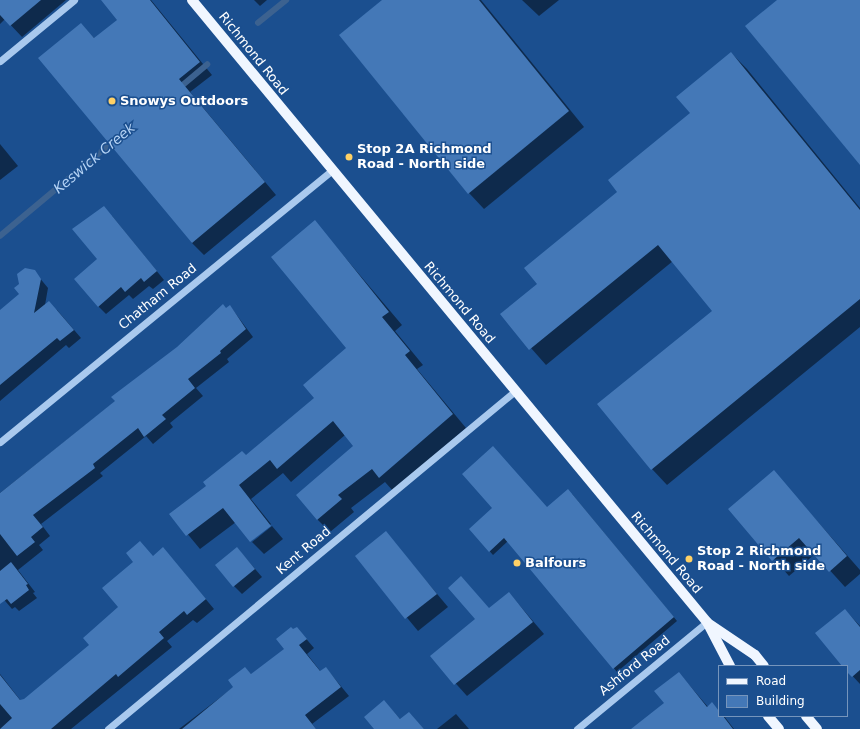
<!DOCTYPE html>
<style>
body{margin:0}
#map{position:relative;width:860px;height:729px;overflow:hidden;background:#1b4f8f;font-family:"DejaVu Sans",sans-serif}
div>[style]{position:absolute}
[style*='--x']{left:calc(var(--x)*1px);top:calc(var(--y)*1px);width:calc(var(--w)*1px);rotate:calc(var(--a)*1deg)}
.shadow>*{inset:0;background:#0007}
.stream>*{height:5.5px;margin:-2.75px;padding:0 2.75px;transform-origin:2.75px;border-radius:2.75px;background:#3c6290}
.building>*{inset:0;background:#4478b7}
.minor>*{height:7px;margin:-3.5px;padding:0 3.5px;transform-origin:3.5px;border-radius:3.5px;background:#a9c9ee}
.major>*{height:10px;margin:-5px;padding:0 5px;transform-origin:5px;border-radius:5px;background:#f0f6ff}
.dots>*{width:11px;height:11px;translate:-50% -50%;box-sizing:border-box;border:2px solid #1b4f8f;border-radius:50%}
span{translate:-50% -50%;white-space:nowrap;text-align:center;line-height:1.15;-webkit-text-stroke:3px #1b4f8f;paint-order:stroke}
.street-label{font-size:13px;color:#fff}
.poi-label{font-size:13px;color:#fff;font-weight:700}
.left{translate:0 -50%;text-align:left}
.water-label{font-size:14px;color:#b5d3f5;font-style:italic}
.legend{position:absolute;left:718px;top:665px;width:130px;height:52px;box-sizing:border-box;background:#1b4f8f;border:1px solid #7695bc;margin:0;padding:5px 7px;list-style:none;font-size:12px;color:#fff}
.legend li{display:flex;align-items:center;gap:8px;height:20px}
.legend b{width:20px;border:1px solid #7695bc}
</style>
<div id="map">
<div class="shadow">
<div style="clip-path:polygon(0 0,66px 0,22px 37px,5px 19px,0 24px)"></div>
<div style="clip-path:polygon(107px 0,151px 0,212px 75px,190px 92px,276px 195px,204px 255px,192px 243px,81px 24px,95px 39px,119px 20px)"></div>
<div style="clip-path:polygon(254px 0,267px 0,260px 6px)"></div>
<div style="clip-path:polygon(384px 0,481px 0,584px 127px,484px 209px,469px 193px)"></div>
<div style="clip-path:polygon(522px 0,559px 0,539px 16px)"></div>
<div style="clip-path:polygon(731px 53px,747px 69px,860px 208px,860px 327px,667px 485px,652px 469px,714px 311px,673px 261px,546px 365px,501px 314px,539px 284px,691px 114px)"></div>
<div style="clip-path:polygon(0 144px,18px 166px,0 180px)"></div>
<div style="clip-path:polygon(112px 216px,164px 280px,153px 289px,149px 286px,133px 299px,129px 295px,106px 314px,98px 306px,99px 259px)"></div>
<div style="clip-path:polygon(315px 222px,402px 325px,395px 331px,423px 365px,417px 369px,466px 428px,393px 491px,385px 482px,351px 508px,354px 512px,330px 532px,317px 519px,355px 446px,345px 435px,291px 482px,283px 473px,251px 499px,271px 524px,251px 541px,236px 522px,200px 549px,171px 514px,246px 456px,315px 398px,347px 348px)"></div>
<div style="clip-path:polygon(34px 271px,48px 288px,45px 305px,57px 310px,81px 338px,69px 348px,66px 345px,0 401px,0 311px,21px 294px)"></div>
<div style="clip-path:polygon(230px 306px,253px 337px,227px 359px,229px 362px,196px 388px,203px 396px,170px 423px,173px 427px,153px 444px,146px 436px,100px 473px,103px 476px,41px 524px,50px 536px,39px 545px,43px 550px,18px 570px,35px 592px,33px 593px,37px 598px,19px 611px,15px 607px,12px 609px,0 595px,0 493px,116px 401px)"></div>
<div style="clip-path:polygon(774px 472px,860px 570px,860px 574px,845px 587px,815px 554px,789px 576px,730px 509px)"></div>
<div style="clip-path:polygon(572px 494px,677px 621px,617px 672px,508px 541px,493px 555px,470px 529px,547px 508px)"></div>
<div style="clip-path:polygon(272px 526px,283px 539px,264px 554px,252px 542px)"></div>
<div style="clip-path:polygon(386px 533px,448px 607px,418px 631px,356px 556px)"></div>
<div style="clip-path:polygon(140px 543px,153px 557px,163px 548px,214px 609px,197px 623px,193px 620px,167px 641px,172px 647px,71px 729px,0 729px,0 674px,21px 701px,24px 700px,91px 645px,119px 607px)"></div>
<div style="clip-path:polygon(237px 548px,262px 577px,242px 594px,234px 586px)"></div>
<div style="clip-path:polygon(509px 593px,544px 634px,467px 696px,431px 656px)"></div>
<div style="clip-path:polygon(845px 610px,860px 626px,860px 684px,847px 670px,847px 666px,844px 666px)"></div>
<div style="clip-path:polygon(297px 628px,314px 648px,307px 654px,321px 672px,326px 668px,349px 696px,312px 724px,316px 729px,179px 729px,234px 687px,245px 668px,252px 675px,285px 649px)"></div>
<div style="clip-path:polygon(679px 673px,708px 707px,712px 704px,719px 711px,719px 716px,724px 716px,734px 729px,633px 729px,665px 703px)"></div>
<div style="clip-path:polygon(384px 701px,401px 720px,409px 713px,424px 729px,375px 729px)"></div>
<div style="clip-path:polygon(456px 714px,469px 729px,437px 729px)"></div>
</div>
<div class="stream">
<div style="--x:258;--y:23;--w:36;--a:-39"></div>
<div style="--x:178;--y:89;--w:38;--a:-40"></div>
<div style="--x:0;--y:236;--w:150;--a:-39.9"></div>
</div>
<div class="building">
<div style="clip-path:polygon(0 0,41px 0,10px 26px,0 15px)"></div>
<div style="clip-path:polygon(101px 0,150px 0,200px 62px,179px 79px,265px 182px,192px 243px,38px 58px,81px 23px,94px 38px,117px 20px)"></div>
<div style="clip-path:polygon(382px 0,479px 0,569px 111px,468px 194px,339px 35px)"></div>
<div style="clip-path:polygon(777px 0,860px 0,860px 165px,745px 26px)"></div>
<div style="clip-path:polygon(731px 52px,860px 210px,860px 299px,651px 470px,597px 404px,712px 311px,658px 245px,529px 350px,500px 314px,537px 284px,524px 268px,617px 192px,608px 180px,690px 113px,676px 97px)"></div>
<div style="clip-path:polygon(104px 206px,157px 271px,144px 282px,141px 278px,125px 292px,121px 287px,98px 307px,74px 279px,97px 259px,72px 229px)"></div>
<div style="clip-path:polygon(315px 220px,389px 312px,382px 317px,410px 351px,405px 355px,453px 414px,379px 478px,372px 469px,338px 495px,342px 499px,317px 520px,296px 495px,353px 446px,333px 421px,277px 469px,270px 460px,239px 485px,271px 526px,250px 542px,223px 508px,186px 536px,169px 514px,206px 486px,203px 482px,242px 451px,246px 455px,314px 398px,303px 385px,346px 348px,271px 257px)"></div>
<div style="clip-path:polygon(25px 268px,35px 270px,41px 279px,34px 313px,49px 301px,74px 330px,60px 341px,57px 338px,0 385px,0 310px,19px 294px,14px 288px,19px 284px,17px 274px)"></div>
<div style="clip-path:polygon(223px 304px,226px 308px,230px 305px,246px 329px,220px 351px,221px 353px,188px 379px,195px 388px,162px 415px,166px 419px,144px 437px,138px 428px,93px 464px,95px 468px,33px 515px,43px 527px,31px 537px,35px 542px,17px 556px,0 534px,0 493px,115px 401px,111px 397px,177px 347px)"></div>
<div style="clip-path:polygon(493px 446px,547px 507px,568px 489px,674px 617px,613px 669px,504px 538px,489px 552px,469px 529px,492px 508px,462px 474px)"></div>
<div style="clip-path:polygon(774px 470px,847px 556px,829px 572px,799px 538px,772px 561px,728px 509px)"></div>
<div style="clip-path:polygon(386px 531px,437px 594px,405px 619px,355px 556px)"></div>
<div style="clip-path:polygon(140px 541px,153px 556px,163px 547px,206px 599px,187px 615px,184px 611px,159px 632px,164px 638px,118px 677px,116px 674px,51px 729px,0 729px,12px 718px,0 704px,0 675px,20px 700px,24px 699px,89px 645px,83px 638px,118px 607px,102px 588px,133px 562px,126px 553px)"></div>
<div style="clip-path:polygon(237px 547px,255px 569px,233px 587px,215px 565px)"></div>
<div style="clip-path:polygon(11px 562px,28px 584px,26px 585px,29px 590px,11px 604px,7px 599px,0 604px,0 571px)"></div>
<div style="clip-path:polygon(461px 576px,489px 608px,509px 592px,533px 622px,454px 685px,430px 656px,475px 619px,448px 588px)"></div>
<div style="clip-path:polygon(845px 609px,860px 627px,860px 670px,852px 677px,847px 672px,847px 666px,842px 666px,815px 633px)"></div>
<div style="clip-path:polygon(291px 627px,293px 629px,297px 627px,307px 639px,299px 645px,320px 671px,326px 667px,341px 687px,305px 715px,316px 729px,182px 729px,233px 687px,228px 680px,245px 667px,251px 674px,284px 649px,276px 639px)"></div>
<div style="clip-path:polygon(679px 672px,707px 707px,712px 702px,719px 711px,719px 716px,723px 716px,733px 729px,631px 729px,664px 703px,654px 691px)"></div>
<div style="clip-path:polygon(384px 700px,400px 719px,409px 712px,424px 729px,374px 729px,364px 717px)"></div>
</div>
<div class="minor">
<div style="--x:0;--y:61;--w:96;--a:-39.5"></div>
<div style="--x:0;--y:442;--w:429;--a:-39.3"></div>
<div style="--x:108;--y:729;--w:529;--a:-39.71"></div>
<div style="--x:577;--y:729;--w:168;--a:-39.5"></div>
</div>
<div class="major">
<div style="--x:192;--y:0;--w:808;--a:50.38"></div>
<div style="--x:707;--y:622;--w:50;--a:62.4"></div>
<div style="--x:709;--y:624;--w:55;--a:34"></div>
<div style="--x:755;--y:655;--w:14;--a:51"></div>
<div style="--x:768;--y:716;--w:17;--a:50"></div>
<div style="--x:806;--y:716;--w:17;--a:50"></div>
</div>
<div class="dots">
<div style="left:112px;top:101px;background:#ffd166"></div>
<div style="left:349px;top:157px;background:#ffd166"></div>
<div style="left:689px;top:559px;background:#ffd166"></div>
<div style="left:517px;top:563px;background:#ffd166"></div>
</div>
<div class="street-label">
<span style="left:253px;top:54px;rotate:51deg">Richmond Road</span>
<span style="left:158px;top:297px;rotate:-39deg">Chatham Road</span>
<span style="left:459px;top:303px;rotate:50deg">Richmond Road</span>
<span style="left:304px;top:551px;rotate:-40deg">Kent Road</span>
<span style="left:666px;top:553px;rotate:50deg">Richmond Road</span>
<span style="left:635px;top:666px;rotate:-39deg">Ashford Road</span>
</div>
<div class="poi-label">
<span class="left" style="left:120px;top:101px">Snowys Outdoors</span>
<span class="left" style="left:357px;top:157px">Stop 2A Richmond<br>Road - North side</span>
<span class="left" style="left:697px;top:559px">Stop 2 Richmond<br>Road - North side</span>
<span class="left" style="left:525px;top:563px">Balfours</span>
</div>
<div class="water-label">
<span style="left:94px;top:158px;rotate:-40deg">Keswick Creek</span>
</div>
<ul class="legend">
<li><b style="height:5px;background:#f0f6ff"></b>Road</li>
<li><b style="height:11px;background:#4478b7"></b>Building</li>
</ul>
</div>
